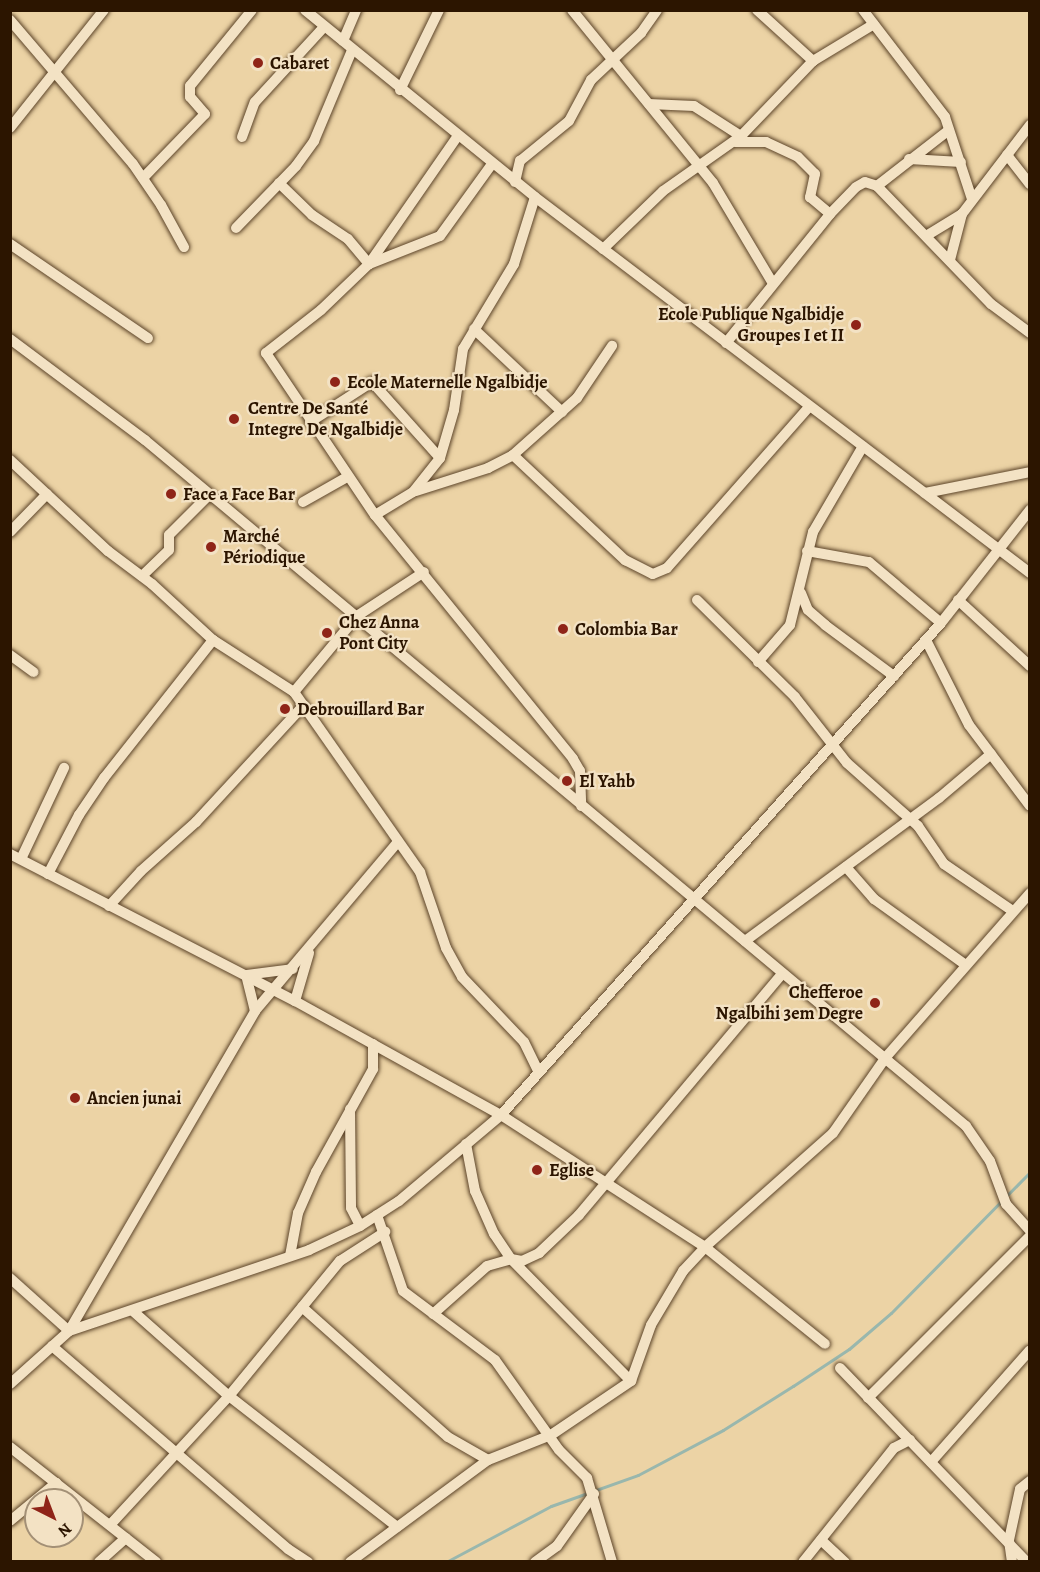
<!DOCTYPE html>
<meta charset="utf-8">
<style>
body{margin:0}
#map{position:relative;width:1040px;height:1572px;overflow:hidden;background:#ecd3a5;font-family:Alegreya,serif}
div>[style]{position:absolute}
[style*='--x']{left:calc(var(--x)*1px);top:calc(var(--y)*1px);width:calc(var(--w)*1px);rotate:calc(var(--a)*1deg)}
.stream>*{height:3px;margin:-1.5px;padding:0 1.5px;transform-origin:1.5px;border-radius:1.5px;background:#99b7ad}
.roads{filter:drop-shadow(0 0 2px #5c4429) drop-shadow(0 0 2px #5c4429)}
.minor>*{height:10px;margin:-5px;padding:0 5px;transform-origin:5px;border-radius:5px;background:#f3e2c4}
.dots>*{width:16px;height:16px;translate:-50% -50%;box-sizing:border-box;border:3px solid #f3e2c4;border-radius:50%}
span{translate:-50% -50%;white-space:nowrap;text-align:center;line-height:1.15;-webkit-text-stroke:4.5px #f3e2c4;paint-order:stroke}
.poi-label{font-size:18px;color:#2c1500;font-weight:700}
.left{translate:0 -50%;text-align:left}
.right{translate:-100% -50%;text-align:right}
.frame{position:absolute;inset:0;border:12px solid #2c1500;pointer-events:none}
.north{position:absolute;left:24px;top:1488px;width:60px;height:60px;box-sizing:border-box;background:#f3e2c4;border:2px solid #a39076;border-radius:50%;rotate:138deg;font-size:16px;font-weight:700;line-height:24px;text-align:center;color:#2c1500}
.north::after{content:'';display:block;margin:auto;width:21px;height:27px;background:#8f2418;clip-path:polygon(50% 0,100% 100%,50% 72%,0 100%)}
</style>
<div id="map">
<div class="stream">
<div style="--x:446;--y:1562;--w:119;--a:-28.1"></div>
<div style="--x:551;--y:1506;--w:92;--a:-19.6"></div>
<div style="--x:638;--y:1475;--w:96;--a:-27.9"></div>
<div style="--x:723;--y:1430;--w:83;--a:-32.2"></div>
<div style="--x:793;--y:1386;--w:67;--a:-33.5"></div>
<div style="--x:849;--y:1349;--w:55;--a:-40.6"></div>
<div style="--x:891;--y:1313;--w:198;--a:-45.4"></div>
</div>
<div class="roads">
<div class="minor">
<div style="--x:305;--y:10;--w:296;--a:39.1"></div>
<div style="--x:535;--y:197;--w:622;--a:37.22"></div>
<div style="--x:572;--y:10;--w:223;--a:50.8"></div>
<div style="--x:713;--y:183;--w:115;--a:59.2"></div>
<div style="--x:757;--y:10;--w:76;--a:42.3"></div>
<div style="--x:863;--y:10;--w:135;--a:52.5"></div>
<div style="--x:945;--y:117;--w:86;--a:71.8"></div>
<div style="--x:10;--y:20;--w:189;--a:49.5"></div>
<div style="--x:133;--y:164;--w:50;--a:55.7"></div>
<div style="--x:161;--y:205;--w:48;--a:61.3"></div>
<div style="--x:343;--y:41;--w:34;--a:-67"></div>
<div style="--x:400;--y:90;--w:89;--a:-64"></div>
<div style="--x:649;--y:104;--w:45;--a:2.5"></div>
<div style="--x:694;--y:106;--w:56;--a:32.6"></div>
<div style="--x:10;--y:128;--w:151;--a:-51.5"></div>
<div style="--x:242;--y:137;--w:37;--a:-70"></div>
<div style="--x:255;--y:102;--w:102;--a:-47.4"></div>
<div style="--x:457;--y:137;--w:155;--a:124.7"></div>
<div style="--x:369;--y:264;--w:66;--a:136.2"></div>
<div style="--x:321;--y:310;--w:70;--a:142"></div>
<div style="--x:266;--y:353;--w:195;--a:56.1"></div>
<div style="--x:375;--y:515;--w:314;--a:50.9"></div>
<div style="--x:573;--y:759;--w:14;--a:60"></div>
<div style="--x:580;--y:771;--w:35;--a:88"></div>
<div style="--x:735;--y:142;--w:31;--a:0"></div>
<div style="--x:766;--y:142;--w:35;--a:25"></div>
<div style="--x:798;--y:157;--w:24;--a:45"></div>
<div style="--x:815;--y:174;--w:24;--a:102"></div>
<div style="--x:810;--y:197;--w:26;--a:40"></div>
<div style="--x:1007;--y:155;--w:37;--a:52"></div>
<div style="--x:909;--y:159;--w:52;--a:3.3"></div>
<div style="--x:143;--y:178;--w:89;--a:-45.9"></div>
<div style="--x:205;--y:114;--w:23;--a:-131"></div>
<div style="--x:190;--y:97;--w:11;--a:-90"></div>
<div style="--x:190;--y:86;--w:98;--a:-50.8"></div>
<div style="--x:515;--y:182;--w:22;--a:-77"></div>
<div style="--x:520;--y:161;--w:63;--a:-39.2"></div>
<div style="--x:569;--y:121;--w:47;--a:-61.8"></div>
<div style="--x:591;--y:80;--w:69;--a:-43.2"></div>
<div style="--x:641;--y:33;--w:28;--a:-55"></div>
<div style="--x:279;--y:183;--w:46;--a:44.1"></div>
<div style="--x:312;--y:215;--w:43;--a:33.7"></div>
<div style="--x:348;--y:239;--w:33;--a:50"></div>
<div style="--x:369;--y:264;--w:76;--a:-21.5"></div>
<div style="--x:440;--y:236;--w:89;--a:-54.2"></div>
<div style="--x:877;--y:186;--w:91;--a:-37.9"></div>
<div style="--x:236;--y:228;--w:86;--a:-45.9"></div>
<div style="--x:296;--y:166;--w:31;--a:-54"></div>
<div style="--x:314;--y:141;--w:99;--a:-67.3"></div>
<div style="--x:926;--y:236;--w:42;--a:-31.4"></div>
<div style="--x:962;--y:214;--w:112;--a:-52.6"></div>
<div style="--x:10;--y:244;--w:167;--a:34.3"></div>
<div style="--x:603;--y:249;--w:83;--a:-44"></div>
<div style="--x:663;--y:191;--w:95;--a:-35.2"></div>
<div style="--x:741;--y:136;--w:104;--a:-46.2"></div>
<div style="--x:813;--y:61;--w:71;--a:-31.2"></div>
<div style="--x:950;--y:260;--w:48;--a:-75.4"></div>
<div style="--x:474;--y:329;--w:121;--a:43.3"></div>
<div style="--x:10;--y:339;--w:169;--a:36.8"></div>
<div style="--x:145;--y:440;--w:1070;--a:39.88"></div>
<div style="--x:966;--y:1126;--w:42;--a:55.6"></div>
<div style="--x:990;--y:1161;--w:46;--a:69.6"></div>
<div style="--x:1006;--y:1204;--w:36;--a:48"></div>
<div style="--x:726;--y:343;--w:166;--a:-51.1"></div>
<div style="--x:830;--y:214;--w:37;--a:-46"></div>
<div style="--x:856;--y:187;--w:10;--a:-29"></div>
<div style="--x:865;--y:182;--w:13;--a:18"></div>
<div style="--x:877;--y:186;--w:164;--a:46"></div>
<div style="--x:991;--y:304;--w:49;--a:36.6"></div>
<div style="--x:310;--y:422;--w:74;--a:-32.8"></div>
<div style="--x:372;--y:382;--w:102;--a:48.2"></div>
<div style="--x:513;--y:455;--w:154;--a:43.2"></div>
<div style="--x:625;--y:560;--w:31;--a:27"></div>
<div style="--x:653;--y:574;--w:15;--a:-23"></div>
<div style="--x:667;--y:568;--w:215;--a:-48.6"></div>
<div style="--x:10;--y:460;--w:134;--a:42.9"></div>
<div style="--x:108;--y:551;--w:55;--a:36.9"></div>
<div style="--x:152;--y:584;--w:83;--a:42.6"></div>
<div style="--x:213;--y:640;--w:96;--a:32.7"></div>
<div style="--x:294;--y:692;--w:99;--a:-50.3"></div>
<div style="--x:357;--y:616;--w:80;--a:-33.3"></div>
<div style="--x:416;--y:491;--w:76;--a:-17.7"></div>
<div style="--x:488;--y:468;--w:28;--a:-27"></div>
<div style="--x:513;--y:455;--w:86;--a:-41.7"></div>
<div style="--x:577;--y:398;--w:63;--a:-56.1"></div>
<div style="--x:925;--y:493;--w:107;--a:-11.3"></div>
<div style="--x:303;--y:502;--w:51;--a:-29.6"></div>
<div style="--x:375;--y:515;--w:44;--a:-31.2"></div>
<div style="--x:413;--y:492;--w:43;--a:-51.5"></div>
<div style="--x:440;--y:458;--w:50;--a:-73.7"></div>
<div style="--x:454;--y:410;--w:62;--a:-81.6"></div>
<div style="--x:463;--y:349;--w:99;--a:-59"></div>
<div style="--x:514;--y:264;--w:70;--a:-72.6"></div>
<div style="--x:10;--y:532;--w:53;--a:-45.8"></div>
<div style="--x:807;--y:551;--w:63;--a:10.1"></div>
<div style="--x:869;--y:562;--w:94;--a:40.3"></div>
<div style="--x:142;--y:576;--w:37;--a:-44"></div>
<div style="--x:169;--y:550;--w:15;--a:-90"></div>
<div style="--x:169;--y:535;--w:58;--a:-45"></div>
<div style="--x:801;--y:593;--w:18;--a:68"></div>
<div style="--x:808;--y:610;--w:23;--a:41"></div>
<div style="--x:825;--y:625;--w:86;--a:36.5"></div>
<div style="--x:697;--y:600;--w:138;--a:44.7"></div>
<div style="--x:795;--y:697;--w:84;--a:51.8"></div>
<div style="--x:847;--y:763;--w:95;--a:41.6"></div>
<div style="--x:918;--y:826;--w:46;--a:55.6"></div>
<div style="--x:944;--y:864;--w:83;--a:34.3"></div>
<div style="--x:958;--y:600;--w:98;--a:42.5"></div>
<div style="--x:926;--y:640;--w:95;--a:63.2"></div>
<div style="--x:969;--y:725;--w:101;--a:53"></div>
<div style="--x:10;--y:655;--w:29;--a:36"></div>
<div style="--x:758;--y:662;--w:49;--a:-49.1"></div>
<div style="--x:790;--y:625;--w:96;--a:-76.1"></div>
<div style="--x:813;--y:532;--w:99;--a:-59.8"></div>
<div style="--x:294;--y:692;--w:220;--a:55"></div>
<div style="--x:420;--y:872;--w:80;--a:71.1"></div>
<div style="--x:446;--y:948;--w:33;--a:61"></div>
<div style="--x:462;--y:977;--w:90;--a:46.4"></div>
<div style="--x:524;--y:1042;--w:32;--a:64"></div>
<div style="--x:10;--y:854;--w:321;--a:27.3"></div>
<div style="--x:295;--y:1001;--w:235;--a:29"></div>
<div style="--x:501;--y:1115;--w:243;--a:32.9"></div>
<div style="--x:705;--y:1247;--w:154;--a:38.9"></div>
<div style="--x:21;--y:859;--w:101;--a:-64.7"></div>
<div style="--x:846;--y:867;--w:43;--a:48.8"></div>
<div style="--x:874;--y:899;--w:113;--a:35.7"></div>
<div style="--x:48;--y:874;--w:67;--a:-62.3"></div>
<div style="--x:79;--y:815;--w:45;--a:-56"></div>
<div style="--x:104;--y:778;--w:176;--a:-51.7"></div>
<div style="--x:109;--y:906;--w:47;--a:-47.6"></div>
<div style="--x:141;--y:871;--w:74;--a:-41.7"></div>
<div style="--x:196;--y:822;--w:159;--a:-47.3"></div>
<div style="--x:745;--y:941;--w:241;--a:-36.4"></div>
<div style="--x:939;--y:798;--w:68;--a:-40.2"></div>
<div style="--x:295;--y:1001;--w:50;--a:-73.7"></div>
<div style="--x:255;--y:1011;--w:221;--a:-49.8"></div>
<div style="--x:350;--y:1109;--w:99;--a:89.4"></div>
<div style="--x:351;--y:1208;--w:20;--a:63"></div>
<div style="--x:377;--y:1215;--w:80;--a:71.1"></div>
<div style="--x:403;--y:1291;--w:115;--a:36.9"></div>
<div style="--x:495;--y:1360;--w:110;--a:54.6"></div>
<div style="--x:559;--y:1450;--w:40;--a:45"></div>
<div style="--x:587;--y:1478;--w:88;--a:73.4"></div>
<div style="--x:290;--y:1256;--w:44;--a:-79.5"></div>
<div style="--x:298;--y:1213;--w:45;--a:-66.3"></div>
<div style="--x:316;--y:1172;--w:118;--a:-61"></div>
<div style="--x:373;--y:1069;--w:25;--a:-90"></div>
<div style="--x:511;--y:1259;--w:11;--a:10"></div>
<div style="--x:522;--y:1261;--w:19;--a:-25"></div>
<div style="--x:539;--y:1253;--w:55;--a:-43.5"></div>
<div style="--x:579;--y:1215;--w:314;--a:-49.9"></div>
<div style="--x:511;--y:1259;--w:171;--a:45.5"></div>
<div style="--x:10;--y:1278;--w:79;--a:41.9"></div>
<div style="--x:69;--y:1331;--w:370;--a:-59.8"></div>
<div style="--x:255;--y:1011;--w:37;--a:-104"></div>
<div style="--x:246;--y:975;--w:47;--a:-7.3"></div>
<div style="--x:302;--y:1307;--w:195;--a:41.7"></div>
<div style="--x:448;--y:1437;--w:46;--a:29.9"></div>
<div style="--x:134;--y:1312;--w:127;--a:41.5"></div>
<div style="--x:229;--y:1396;--w:213;--a:37.9"></div>
<div style="--x:433;--y:1314;--w:72;--a:-41.6"></div>
<div style="--x:487;--y:1266;--w:25;--a:-16"></div>
<div style="--x:511;--y:1259;--w:30;--a:-124"></div>
<div style="--x:494;--y:1234;--w:47;--a:-113.8"></div>
<div style="--x:475;--y:1191;--w:48;--a:-100.8"></div>
<div style="--x:52;--y:1346;--w:311;--a:40.7"></div>
<div style="--x:288;--y:1549;--w:24;--a:33"></div>
<div style="--x:840;--y:1368;--w:269;--a:46.1"></div>
<div style="--x:10;--y:1384;--w:79;--a:-41.9"></div>
<div style="--x:69;--y:1331;--w:253;--a:-18.6"></div>
<div style="--x:309;--y:1250;--w:56;--a:-25.2"></div>
<div style="--x:360;--y:1226;--w:46;--a:-32.7"></div>
<div style="--x:399;--y:1201;--w:133;--a:-40.1"></div>
<div style="--x:501;--y:1115;--w:660;--a:-48.19"></div>
<div style="--x:941;--y:623;--w:144;--a:-51.8"></div>
<div style="--x:868;--y:1398;--w:229;--a:-45"></div>
<div style="--x:10;--y:1447;--w:186;--a:38.2"></div>
<div style="--x:931;--y:1462;--w:149;--a:-48.5"></div>
<div style="--x:10;--y:1521;--w:60;--a:-39.6"></div>
<div style="--x:110;--y:1525;--w:176;--a:-47.3"></div>
<div style="--x:229;--y:1396;--w:175;--a:-50.6"></div>
<div style="--x:340;--y:1261;--w:54;--a:-32.8"></div>
<div style="--x:821;--y:1540;--w:33;--a:43"></div>
<div style="--x:99;--y:1562;--w:36;--a:-42"></div>
<div style="--x:350;--y:1562;--w:172;--a:-36.5"></div>
<div style="--x:488;--y:1460;--w:68;--a:-21.6"></div>
<div style="--x:551;--y:1435;--w:97;--a:-34"></div>
<div style="--x:631;--y:1381;--w:59;--a:-70.3"></div>
<div style="--x:651;--y:1325;--w:63;--a:-59.3"></div>
<div style="--x:683;--y:1271;--w:33;--a:-47"></div>
<div style="--x:705;--y:1247;--w:171;--a:-41.7"></div>
<div style="--x:833;--y:1133;--w:93;--a:-55.1"></div>
<div style="--x:886;--y:1057;--w:218;--a:-48.7"></div>
<div style="--x:535;--y:1562;--w:27;--a:-36"></div>
<div style="--x:557;--y:1546;--w:64;--a:-54.6"></div>
<div style="--x:803;--y:1562;--w:146;--a:-51.4"></div>
<div style="--x:894;--y:1448;--w:18;--a:-27"></div>
<div style="--x:1012;--y:1562;--w:22;--a:-98"></div>
<div style="--x:1009;--y:1540;--w:52;--a:-77.8"></div>
<div style="--x:1020;--y:1489;--w:13;--a:-39"></div>
</div>
</div>
<div class="dots">
<div style="left:258px;top:63px;background:#8f2418"></div>
<div style="left:856px;top:325px;background:#8f2418"></div>
<div style="left:335px;top:382px;background:#8f2418"></div>
<div style="left:234px;top:419px;background:#8f2418"></div>
<div style="left:171px;top:494px;background:#8f2418"></div>
<div style="left:211px;top:547px;background:#8f2418"></div>
<div style="left:563px;top:629px;background:#8f2418"></div>
<div style="left:327px;top:633px;background:#8f2418"></div>
<div style="left:285px;top:709px;background:#8f2418"></div>
<div style="left:567px;top:781px;background:#8f2418"></div>
<div style="left:875px;top:1003px;background:#8f2418"></div>
<div style="left:75px;top:1098px;background:#8f2418"></div>
<div style="left:537px;top:1170px;background:#8f2418"></div>
</div>
<div class="poi-label">
<span class="left" style="left:270px;top:63px">Cabaret</span>
<span class="right" style="left:844px;top:325px">Ecole Publique Ngalbidje<br>Groupes I et II</span>
<span class="left" style="left:347px;top:382px">Ecole Maternelle Ngalbidje</span>
<span class="left" style="left:248px;top:419px">Centre De Santé<br>Integre De Ngalbidje</span>
<span class="left" style="left:183px;top:494px">Face a Face Bar</span>
<span class="left" style="left:223px;top:547px">Marché<br>Périodique</span>
<span class="left" style="left:339px;top:633px">Chez Anna<br>Pont City</span>
<span class="left" style="left:575px;top:629px">Colombia Bar</span>
<span class="left" style="left:297px;top:709px">Debrouillard Bar</span>
<span class="left" style="left:579px;top:781px">El Yahb</span>
<span class="right" style="left:863px;top:1003px">Chefferoe<br>Ngalbihi 3em Degre</span>
<span class="left" style="left:87px;top:1098px">Ancien junai</span>
<span class="left" style="left:549px;top:1170px">Eglise</span>
</div>
<div class="frame"></div>
<div class="north">N</div>
</div>
